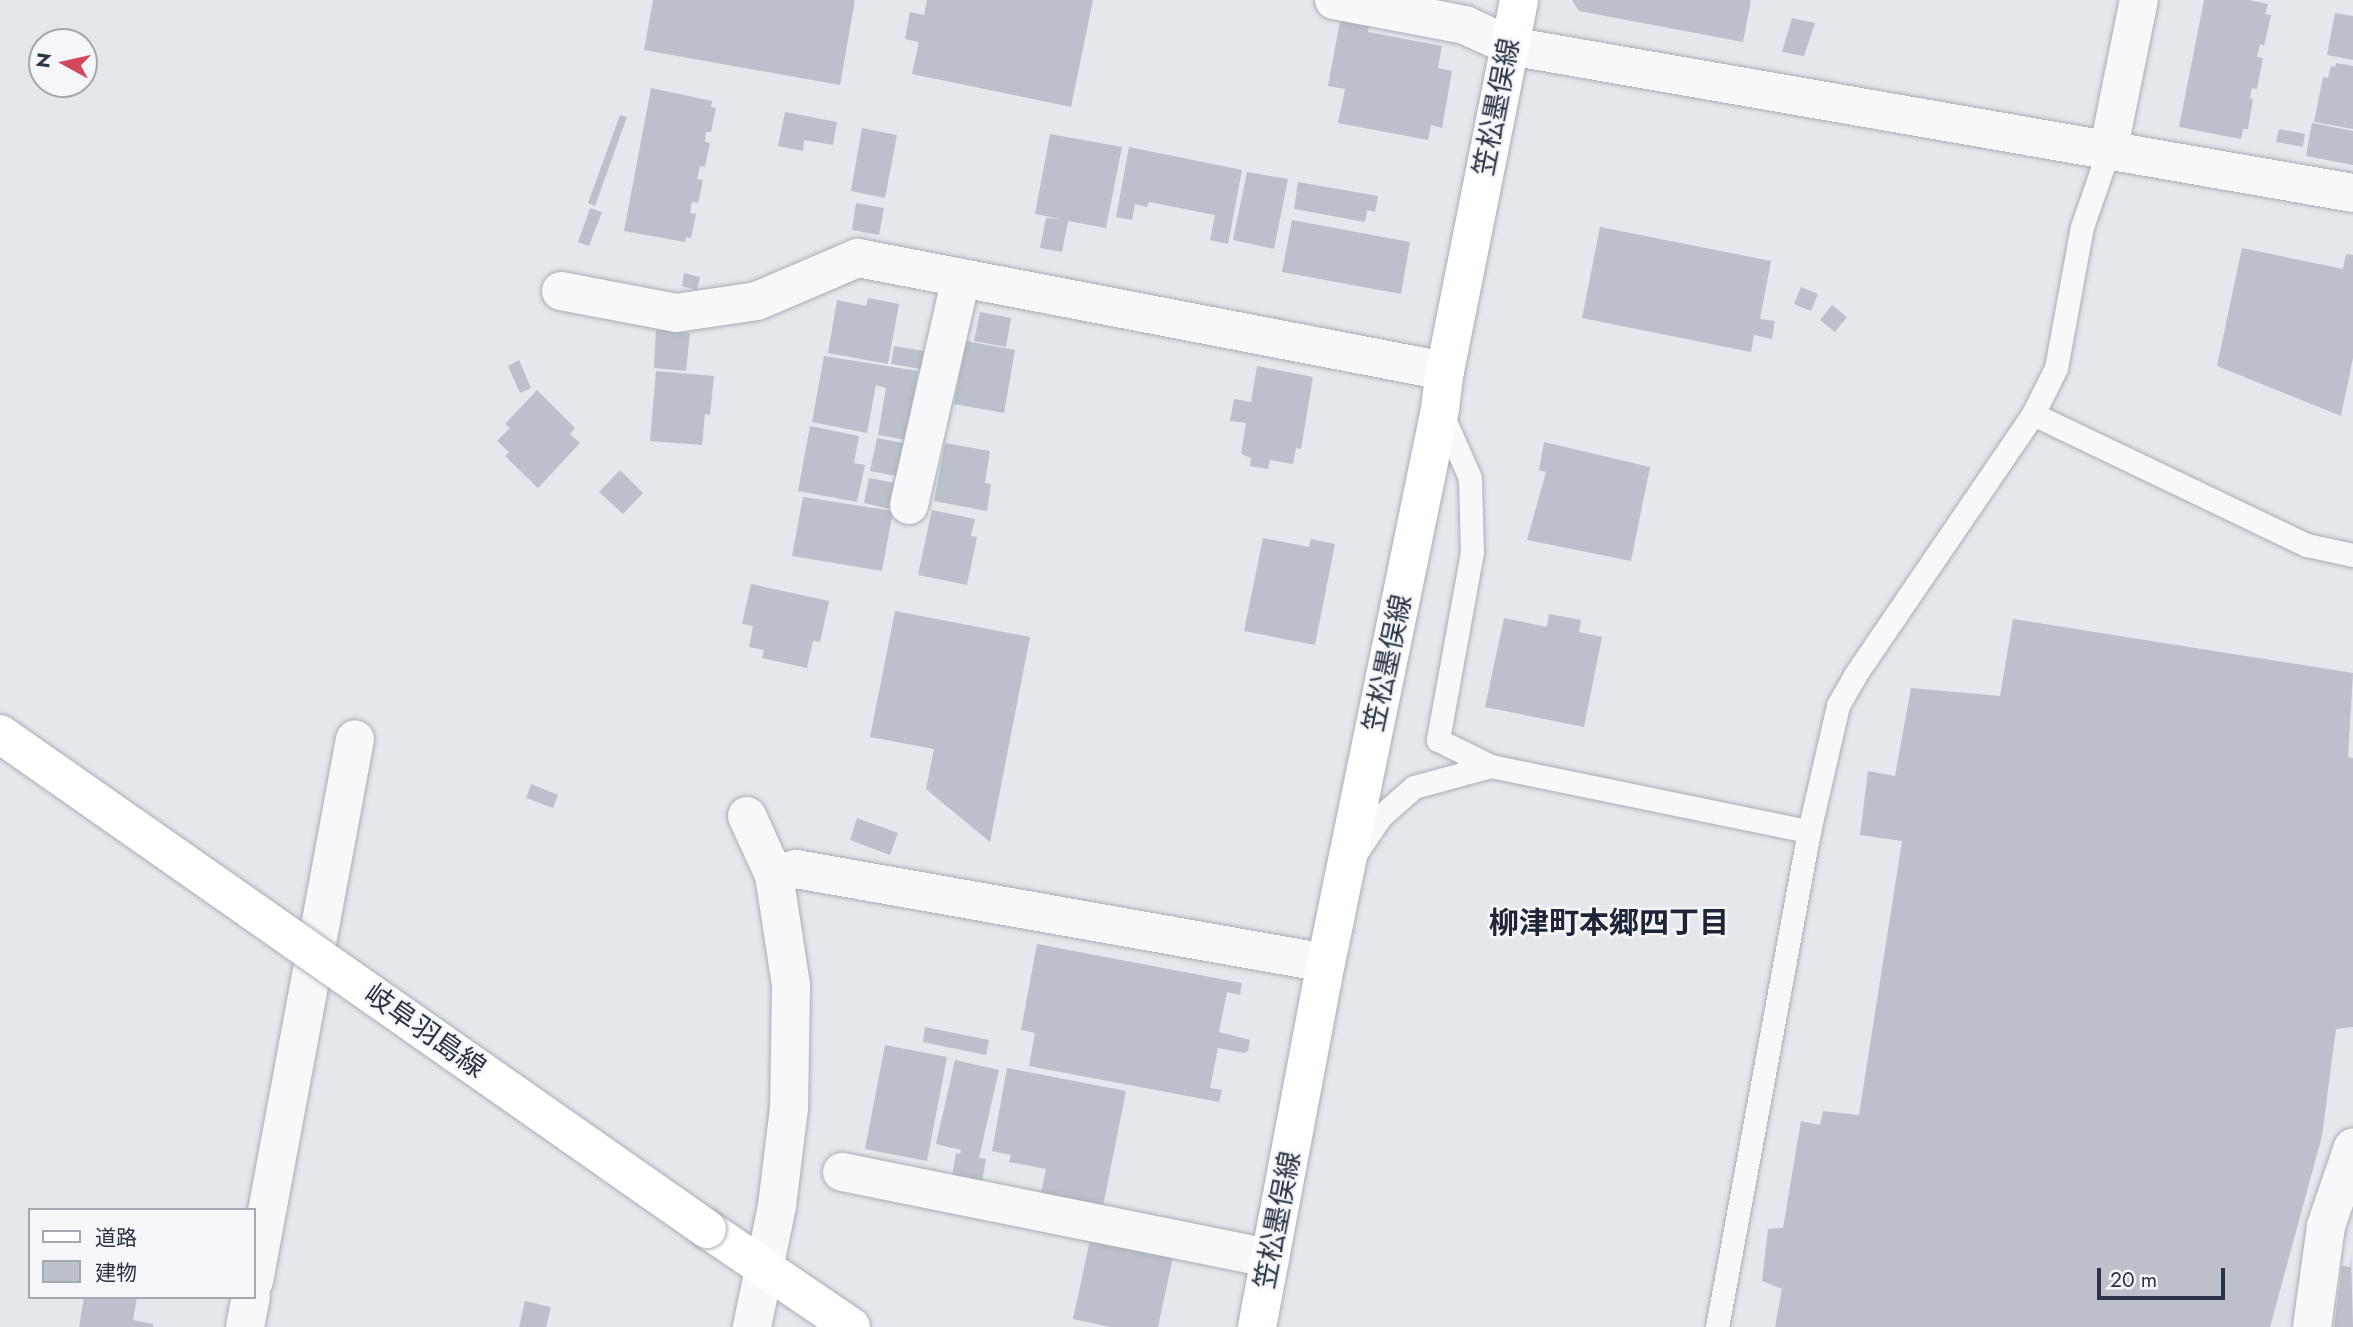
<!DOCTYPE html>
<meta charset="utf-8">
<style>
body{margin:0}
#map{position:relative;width:2353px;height:1327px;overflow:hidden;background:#e4e7ec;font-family:Jost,"Noto Sans JP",sans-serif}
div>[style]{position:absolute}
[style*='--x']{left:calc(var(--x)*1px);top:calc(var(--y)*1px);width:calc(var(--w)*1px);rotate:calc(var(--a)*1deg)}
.building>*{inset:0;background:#bbc0ca}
.roads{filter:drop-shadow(0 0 2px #a9aeb7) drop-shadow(0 0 2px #a9aeb7)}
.lane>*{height:23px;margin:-11.5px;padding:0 11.5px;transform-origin:11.5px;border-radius:11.5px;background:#f7f8fa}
.street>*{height:38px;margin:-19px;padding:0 19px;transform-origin:19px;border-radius:19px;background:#f7f8fa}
.secondary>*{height:38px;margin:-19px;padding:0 19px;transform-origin:19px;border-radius:19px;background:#fff}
.bridges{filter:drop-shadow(0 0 2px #a9aeb7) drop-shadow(0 0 2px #a9aeb7)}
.secondary-bridge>*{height:38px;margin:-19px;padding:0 19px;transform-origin:19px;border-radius:19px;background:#fff}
span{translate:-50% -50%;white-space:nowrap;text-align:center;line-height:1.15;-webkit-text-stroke:5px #f4f6f9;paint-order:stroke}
.street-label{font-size:28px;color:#2b3445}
.neighbourhood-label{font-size:30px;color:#1d2536;font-weight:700}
.legend{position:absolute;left:28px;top:1208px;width:228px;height:91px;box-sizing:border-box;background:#f4f6f9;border:2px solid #a4a8b1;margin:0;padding:9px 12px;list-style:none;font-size:21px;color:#2b3445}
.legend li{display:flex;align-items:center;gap:14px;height:35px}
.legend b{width:35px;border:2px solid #a4a8b1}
.north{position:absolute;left:28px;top:28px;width:70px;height:70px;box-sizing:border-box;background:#f4f6f9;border:2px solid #a4a8b1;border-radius:50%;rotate:278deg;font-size:19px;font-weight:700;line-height:28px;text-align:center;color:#2b3445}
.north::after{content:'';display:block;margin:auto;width:24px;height:32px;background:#d1495b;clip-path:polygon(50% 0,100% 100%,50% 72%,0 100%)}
.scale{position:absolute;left:2097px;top:1268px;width:128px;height:32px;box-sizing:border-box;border:4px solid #2b3445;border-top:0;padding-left:9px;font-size:21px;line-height:24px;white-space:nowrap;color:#2b3445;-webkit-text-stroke:5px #f4f6f9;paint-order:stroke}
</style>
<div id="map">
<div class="building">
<div style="clip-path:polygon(653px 0,855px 0,840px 85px,644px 50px)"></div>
<div style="clip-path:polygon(927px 0,1093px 0,1071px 107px,912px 74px,919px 42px,905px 39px,910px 12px,924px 15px)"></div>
<div style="clip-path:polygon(1572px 0,1751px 0,1743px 42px,1579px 11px)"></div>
<div style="clip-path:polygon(2204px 0,2249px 0,2268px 4px,2265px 14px,2271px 15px,2264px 46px,2260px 44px,2257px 57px,2263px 58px,2257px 89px,2252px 88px,2250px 98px,2253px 99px,2248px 129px,2243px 129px,2241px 139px,2179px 127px)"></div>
<div style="clip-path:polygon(2335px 13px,2353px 16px,2353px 60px,2327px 55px)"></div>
<div style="clip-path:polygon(1792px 18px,1815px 23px,1804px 56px,1782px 52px)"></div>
<div style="clip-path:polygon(1340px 21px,1369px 26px,1368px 32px,1442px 46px,1438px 68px,1452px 71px,1442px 128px,1431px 125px,1428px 140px,1338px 123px,1345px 89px,1328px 86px)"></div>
<div style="clip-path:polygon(2336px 63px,2353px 66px,2353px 129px,2314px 122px,2323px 77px,2328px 78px,2331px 66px,2335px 67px)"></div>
<div style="clip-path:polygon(651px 88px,712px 101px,711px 107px,716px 108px,711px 132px,706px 132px,705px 142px,710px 143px,705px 167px,700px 166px,697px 179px,703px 180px,698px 203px,692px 202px,690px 213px,696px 214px,691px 238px,686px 237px,685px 242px,624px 231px)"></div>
<div style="clip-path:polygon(785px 112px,837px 122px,833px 145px,804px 140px,803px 151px,778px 146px)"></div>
<div style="clip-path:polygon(620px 115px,627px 117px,595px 206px,588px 203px)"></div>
<div style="clip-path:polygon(2312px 123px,2353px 131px,2353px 165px,2306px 156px)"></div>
<div style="clip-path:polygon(862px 128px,897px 135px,885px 198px,851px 191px)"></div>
<div style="clip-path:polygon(2279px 129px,2305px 134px,2303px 147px,2276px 142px)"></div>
<div style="clip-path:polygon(1050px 134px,1122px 147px,1106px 228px,1068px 221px,1062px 252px,1040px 248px,1046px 218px,1060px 219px,1035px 214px)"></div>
<div style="clip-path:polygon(1129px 147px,1242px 170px,1228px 244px,1210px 240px,1215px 215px,1149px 202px,1147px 207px,1135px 204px,1132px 220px,1116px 217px)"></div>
<div style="clip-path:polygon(1247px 172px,1288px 179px,1274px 249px,1233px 240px)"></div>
<div style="clip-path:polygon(1298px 182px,1378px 196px,1375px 212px,1367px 210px,1365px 222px,1294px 209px)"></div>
<div style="clip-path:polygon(856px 203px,884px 208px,879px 235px,852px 230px)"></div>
<div style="clip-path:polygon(590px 208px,602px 212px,589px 246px,578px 242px)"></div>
<div style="clip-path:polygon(1292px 220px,1410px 242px,1401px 294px,1282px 272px)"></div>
<div style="clip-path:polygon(1600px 227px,1771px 261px,1760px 319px,1775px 321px,1772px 339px,1754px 335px,1751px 352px,1582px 318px)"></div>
<div style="clip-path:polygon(2242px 248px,2343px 269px,2346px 254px,2353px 255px,2353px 358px,2341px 416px,2217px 366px)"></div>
<div style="clip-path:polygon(684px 273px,700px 277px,697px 290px,682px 286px)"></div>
<div style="clip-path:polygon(1801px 287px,1818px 294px,1811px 311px,1794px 304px)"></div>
<div style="clip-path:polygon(868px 298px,899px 304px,888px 364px,828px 353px,837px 300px,866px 306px)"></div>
<div style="clip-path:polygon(1832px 305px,1847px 317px,1835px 332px,1820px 320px)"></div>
<div style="clip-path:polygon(980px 312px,1011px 318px,1006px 347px,974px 341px)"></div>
<div style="clip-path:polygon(656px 330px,690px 333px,686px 371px,654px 368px)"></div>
<div style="clip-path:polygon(966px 341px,1015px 350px,1004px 413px,954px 404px)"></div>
<div style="clip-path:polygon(894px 346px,924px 351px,921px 369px,891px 364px)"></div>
<div style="clip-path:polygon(824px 356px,918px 371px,906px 440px,878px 435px,886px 388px,876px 385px,867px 433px,812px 422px)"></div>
<div style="clip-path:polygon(519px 360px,531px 388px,520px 393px,508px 366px)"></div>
<div style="clip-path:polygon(1257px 366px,1313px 377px,1301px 449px,1296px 448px,1293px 464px,1270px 460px,1268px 469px,1250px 466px,1251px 458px,1241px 454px,1246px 423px,1230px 421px,1234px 399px,1251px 402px)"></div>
<div style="clip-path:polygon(656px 371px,714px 376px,710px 415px,705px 414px,702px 445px,650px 441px)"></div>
<div style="clip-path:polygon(537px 390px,575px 428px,570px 434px,580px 443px,538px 488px,505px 456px,509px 452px,497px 441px,510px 428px,505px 424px)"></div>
<div style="clip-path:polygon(810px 426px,859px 436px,854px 463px,865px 465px,857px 502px,798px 491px)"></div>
<div style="clip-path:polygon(877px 438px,908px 444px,901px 477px,870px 471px)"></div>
<div style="clip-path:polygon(1544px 442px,1650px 467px,1631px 561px,1527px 540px,1546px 472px,1539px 470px)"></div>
<div style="clip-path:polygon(945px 443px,990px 451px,985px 483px,991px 484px,987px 511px,934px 501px)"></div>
<div style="clip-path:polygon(620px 470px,643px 493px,623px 514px,599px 492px)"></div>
<div style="clip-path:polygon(869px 478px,900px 484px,894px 510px,864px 503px)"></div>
<div style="clip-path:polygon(803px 497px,893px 511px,882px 571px,792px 556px)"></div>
<div style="clip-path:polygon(932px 510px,975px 519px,971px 536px,977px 537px,967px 585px,918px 575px)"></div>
<div style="clip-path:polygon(1263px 538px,1309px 547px,1311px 539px,1335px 544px,1315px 645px,1244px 631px)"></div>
<div style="clip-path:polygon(751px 584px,829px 601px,820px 642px,813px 641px,807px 668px,762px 658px,764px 650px,749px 647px,753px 626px,742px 624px)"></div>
<div style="clip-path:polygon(895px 611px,1030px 637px,990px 842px,926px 789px,934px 749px,870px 737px)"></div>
<div style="clip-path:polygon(1549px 614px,1581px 620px,1579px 632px,1602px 637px,1584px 727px,1485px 707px,1504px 618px,1547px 627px)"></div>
<div style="clip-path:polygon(2013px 619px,2353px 673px,2348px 757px,2353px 758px,2353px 1027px,2336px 1029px,2322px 1136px,2270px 1327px,1775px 1327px,1782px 1289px,1762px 1281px,1768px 1229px,1783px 1228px,1801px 1121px,1820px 1125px,1823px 1111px,1859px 1115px,1902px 841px,1860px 835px,1868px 771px,1895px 776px,1911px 688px,2000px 696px)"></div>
<div style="clip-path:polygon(531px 784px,558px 795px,553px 808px,526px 798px)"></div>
<div style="clip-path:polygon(857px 818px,898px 833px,890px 855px,850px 840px)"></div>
<div style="clip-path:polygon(1037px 944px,1242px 983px,1240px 995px,1227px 992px,1219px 1032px,1250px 1040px,1248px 1051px,1244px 1053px,1218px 1048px,1210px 1088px,1222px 1090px,1219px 1102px,1029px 1066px,1035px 1033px,1021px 1030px)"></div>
<div style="clip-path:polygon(925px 1027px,989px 1040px,986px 1055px,923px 1042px)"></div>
<div style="clip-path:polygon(885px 1045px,947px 1057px,927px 1161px,865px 1149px)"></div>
<div style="clip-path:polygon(955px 1060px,999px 1070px,979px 1158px,986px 1159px,982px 1182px,952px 1177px,956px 1153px,960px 1154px,961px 1150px,936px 1144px)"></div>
<div style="clip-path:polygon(1007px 1068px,1126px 1091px,1102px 1211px,1040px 1198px,1046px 1169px,1009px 1162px,1011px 1155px,992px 1151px)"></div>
<div style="clip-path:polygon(1090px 1240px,1173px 1257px,1158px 1327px,1110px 1327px,1073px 1319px)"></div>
<div style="clip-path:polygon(2351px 1256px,2353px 1327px,2334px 1327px,2342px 1266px,2350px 1267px)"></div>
<div style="clip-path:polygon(84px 1297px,137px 1297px,133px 1320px,153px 1324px,153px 1327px,79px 1327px)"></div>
<div style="clip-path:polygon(525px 1301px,551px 1307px,546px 1327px,519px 1327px)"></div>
</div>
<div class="roads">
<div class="lane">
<div style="--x:1441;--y:412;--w:72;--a:66.3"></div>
<div style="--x:1470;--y:478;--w:74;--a:88.5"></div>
<div style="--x:1472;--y:552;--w:191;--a:100.3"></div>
<div style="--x:1438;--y:740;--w:59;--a:26.1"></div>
<div style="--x:1491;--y:766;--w:325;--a:11.6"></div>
<div style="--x:1809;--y:831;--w:504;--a:100.51"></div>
<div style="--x:2033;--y:414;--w:304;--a:25.6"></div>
<div style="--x:2307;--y:545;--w:47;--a:12.3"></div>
<div style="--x:1809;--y:831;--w:129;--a:-77"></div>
<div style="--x:1838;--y:705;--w:34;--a:-60"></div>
<div style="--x:1855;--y:675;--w:316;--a:-55.7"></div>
<div style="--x:2033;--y:414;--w:51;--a:-63.4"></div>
<div style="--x:2056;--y:368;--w:143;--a:-79.6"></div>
<div style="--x:2082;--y:227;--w:79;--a:-70.9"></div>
<div style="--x:1356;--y:853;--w:45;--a:-56"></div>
<div style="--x:1381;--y:816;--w:44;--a:-41.3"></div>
<div style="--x:1414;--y:787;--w:80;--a:-15.3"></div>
</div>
<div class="street">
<div style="--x:1334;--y:0;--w:133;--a:10.8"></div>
<div style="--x:1465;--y:25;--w:50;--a:25"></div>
<div style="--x:1510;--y:46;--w:856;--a:9.89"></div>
<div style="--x:2108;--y:152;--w:155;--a:-78.5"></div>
<div style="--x:561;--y:291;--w:117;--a:10.8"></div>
<div style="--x:676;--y:313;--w:82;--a:-8.4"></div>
<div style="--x:757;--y:301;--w:110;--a:-23.1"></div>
<div style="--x:858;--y:258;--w:598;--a:10.9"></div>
<div style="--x:909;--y:505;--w:233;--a:-77.1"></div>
<div style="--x:747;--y:816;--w:65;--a:65.4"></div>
<div style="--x:774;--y:875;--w:111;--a:81.2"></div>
<div style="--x:791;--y:985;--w:123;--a:90.9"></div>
<div style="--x:789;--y:1108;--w:99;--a:97"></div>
<div style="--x:777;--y:1206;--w:124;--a:101.7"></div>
<div style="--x:774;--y:875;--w:23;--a:-15"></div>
<div style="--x:796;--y:869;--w:538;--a:10.06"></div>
<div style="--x:842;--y:1172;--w:437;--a:11.4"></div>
<div style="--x:254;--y:1281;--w:551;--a:-79.44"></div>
<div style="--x:245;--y:1327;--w:31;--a:-79"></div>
<div style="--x:2312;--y:1327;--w:102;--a:-82.1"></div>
<div style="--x:2326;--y:1226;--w:83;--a:-71.1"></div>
</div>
<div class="secondary">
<div style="--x:707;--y:1229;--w:174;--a:34.2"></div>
<div style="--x:1257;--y:1327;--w:370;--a:-79.3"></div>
<div style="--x:1326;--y:963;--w:566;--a:-78.37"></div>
<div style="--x:1440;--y:409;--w:38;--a:-83"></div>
<div style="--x:1445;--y:371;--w:378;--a:-78.7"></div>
</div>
</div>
<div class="bridges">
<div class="secondary-bridge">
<div style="--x:0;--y:734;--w:863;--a:35"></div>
</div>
</div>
<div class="street-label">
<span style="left:1497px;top:107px;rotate:-79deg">笠松墨俣線</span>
<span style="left:1388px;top:663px;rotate:-78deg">笠松墨俣線</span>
<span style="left:425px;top:1031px;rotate:35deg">岐阜羽島線</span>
<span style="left:1278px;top:1220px;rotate:-79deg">笠松墨俣線</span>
</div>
<div class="neighbourhood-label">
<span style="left:1609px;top:923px">柳津町本郷四丁目</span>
</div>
<ul class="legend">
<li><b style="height:9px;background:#fff"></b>道路</li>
<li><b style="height:19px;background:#bbc0ca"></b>建物</li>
</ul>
<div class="north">N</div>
<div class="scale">20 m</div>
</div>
